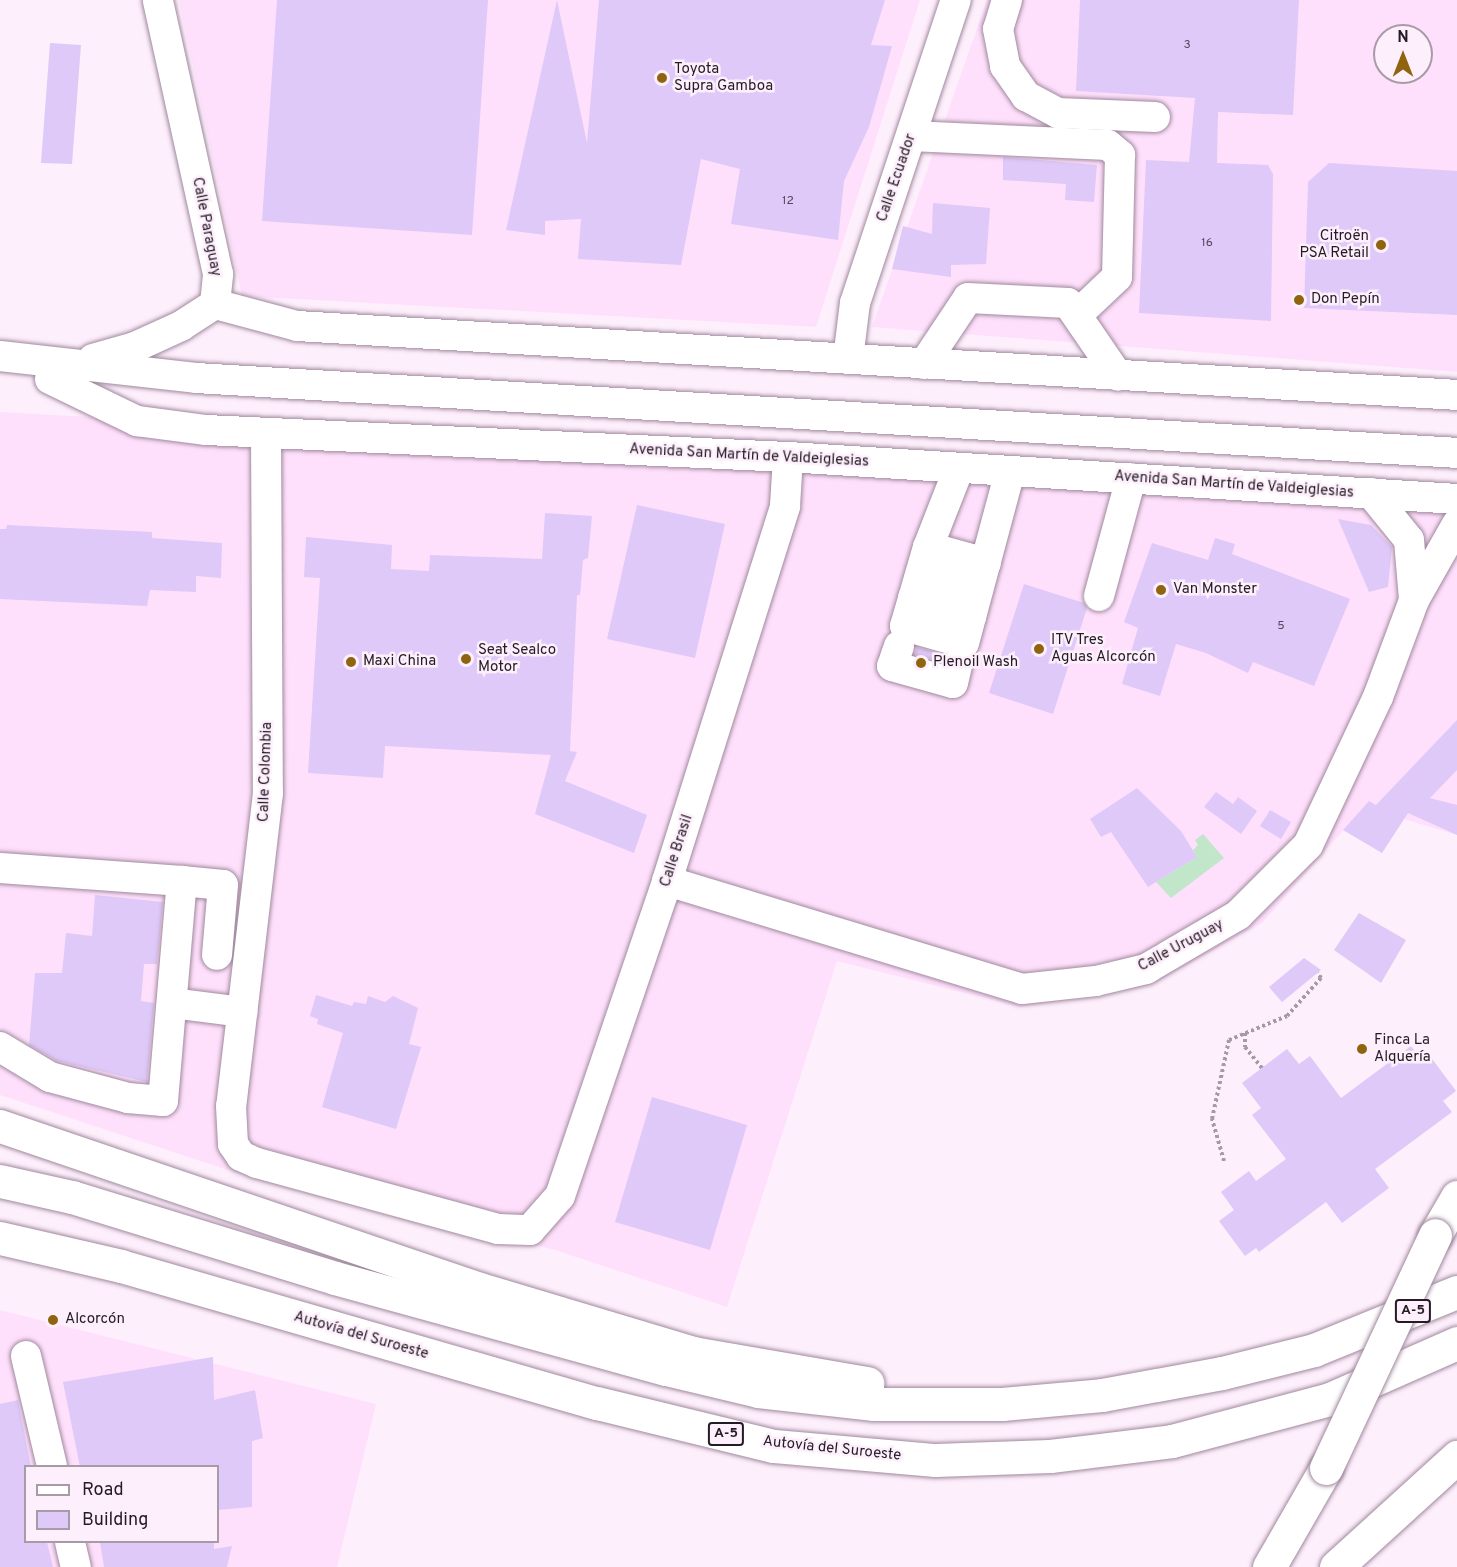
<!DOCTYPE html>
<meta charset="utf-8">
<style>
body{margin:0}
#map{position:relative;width:1457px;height:1567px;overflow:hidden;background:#feeffc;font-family:Overpass,sans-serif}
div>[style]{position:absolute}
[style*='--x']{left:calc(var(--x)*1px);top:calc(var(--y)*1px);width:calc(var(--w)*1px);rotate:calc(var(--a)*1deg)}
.built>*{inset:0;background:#ffe0fc}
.green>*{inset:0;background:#c1e6c9}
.building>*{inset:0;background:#dec9f8}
.path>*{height:4px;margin-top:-2px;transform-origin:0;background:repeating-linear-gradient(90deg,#a69aa5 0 3px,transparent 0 6px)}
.roads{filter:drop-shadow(0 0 2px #a0899e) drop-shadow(0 0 2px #a0899e)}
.minor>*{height:30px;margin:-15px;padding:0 15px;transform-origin:15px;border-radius:15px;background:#fff}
.highway>*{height:33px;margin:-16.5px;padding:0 16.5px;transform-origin:16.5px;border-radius:16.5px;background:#fff}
.bridges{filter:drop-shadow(0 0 2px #a0899e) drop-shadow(0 0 2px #a0899e)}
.highway-bridge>*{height:33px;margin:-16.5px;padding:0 16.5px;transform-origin:16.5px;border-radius:16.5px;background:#fff}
.dots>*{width:16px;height:16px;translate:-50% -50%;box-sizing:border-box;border:3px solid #feeffc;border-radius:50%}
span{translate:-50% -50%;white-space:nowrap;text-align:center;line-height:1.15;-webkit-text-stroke:5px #feeffc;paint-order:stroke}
.number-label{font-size:12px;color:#524759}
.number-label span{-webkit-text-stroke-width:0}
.shield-label span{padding:2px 4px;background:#feeffc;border:2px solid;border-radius:4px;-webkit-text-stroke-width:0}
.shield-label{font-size:14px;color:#241c24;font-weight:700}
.poi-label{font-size:15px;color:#241c24}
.left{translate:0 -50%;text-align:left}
.right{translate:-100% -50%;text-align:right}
.street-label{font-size:15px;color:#241c24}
.legend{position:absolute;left:24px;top:1465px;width:195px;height:78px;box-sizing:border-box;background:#feeffc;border:2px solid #a79ba6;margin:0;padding:8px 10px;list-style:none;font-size:18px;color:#241c24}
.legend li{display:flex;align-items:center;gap:12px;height:30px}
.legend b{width:30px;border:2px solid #a79ba6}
.north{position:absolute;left:1373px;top:24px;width:60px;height:60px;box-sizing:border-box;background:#feeffc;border:2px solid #a79ba6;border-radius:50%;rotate:0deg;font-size:16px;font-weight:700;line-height:24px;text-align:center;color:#241c24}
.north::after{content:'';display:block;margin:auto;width:21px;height:27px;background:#90640e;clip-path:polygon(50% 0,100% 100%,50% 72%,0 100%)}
</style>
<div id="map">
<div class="built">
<div style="clip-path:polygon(179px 0,920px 0,816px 327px,242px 296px)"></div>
<div style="clip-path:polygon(evenodd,987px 0,1457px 0,1457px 372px,872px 327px,987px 0,1385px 36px,1421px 36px,1421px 72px,1385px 72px,1385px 36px)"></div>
<div style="clip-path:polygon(0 412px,1457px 491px,1457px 835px,1404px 819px,1369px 801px,1262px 923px,1157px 982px,1137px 988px,1020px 1007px,837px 961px,727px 1307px,555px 1250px,237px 1173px,0 1095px)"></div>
<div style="clip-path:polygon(evenodd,0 1310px,376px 1404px,337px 1567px,0 1567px,0 1310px,26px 1466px,218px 1466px,218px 1542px,26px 1542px,26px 1466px)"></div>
</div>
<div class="green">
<div style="clip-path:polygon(1203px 834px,1224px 858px,1171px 898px,1156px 882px,1197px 857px,1193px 850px,1198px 845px,1195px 840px)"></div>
</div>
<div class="building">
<div style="clip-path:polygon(277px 0,488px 0,472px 235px,262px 221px)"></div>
<div style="clip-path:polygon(557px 0,587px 143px,599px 0,885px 0,871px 45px,892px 46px,869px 127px,844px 181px,838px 240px,731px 224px,740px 169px,701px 159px,681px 265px,578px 259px,581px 219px,545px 221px,545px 235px,506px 230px)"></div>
<div style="clip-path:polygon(1080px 0,1299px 0,1293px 115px,1218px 112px,1217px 163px,1268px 165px,1273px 174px,1271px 321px,1139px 313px,1146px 160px,1189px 162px,1195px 98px,1076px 91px)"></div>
<div style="clip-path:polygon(50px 43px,81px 45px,72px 164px,41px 163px)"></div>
<div style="clip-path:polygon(1003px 157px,1097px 165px,1094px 202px,1065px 200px,1066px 184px,1003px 180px)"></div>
<div style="clip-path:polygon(1329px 163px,1457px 171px,1457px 315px,1304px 308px,1308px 182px)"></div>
<div style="clip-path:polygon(933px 203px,990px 208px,986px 264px,951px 265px,951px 277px,892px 269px,903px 226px,932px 234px)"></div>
<div style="clip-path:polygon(637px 505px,725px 524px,695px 658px,607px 639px)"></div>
<div style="clip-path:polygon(545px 513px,592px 516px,588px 558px,583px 560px,580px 595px,577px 595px,570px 751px,577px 752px,565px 781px,647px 815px,634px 853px,535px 814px,551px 755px,385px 746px,383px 778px,308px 773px,320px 578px,304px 577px,306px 537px,392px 545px,391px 569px,429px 571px,430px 555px,542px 559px)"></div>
<div style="clip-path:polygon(1338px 519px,1371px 525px,1392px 547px,1388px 587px,1369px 592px)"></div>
<div style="clip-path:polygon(7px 525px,152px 532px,152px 538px,222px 543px,221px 578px,196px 576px,196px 592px,150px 590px,147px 606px,0 599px,0 529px,6px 529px)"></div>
<div style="clip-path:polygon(1215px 538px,1235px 544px,1232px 554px,1350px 599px,1314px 686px,1253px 662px,1248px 673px,1206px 653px,1176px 644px,1160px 696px,1122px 684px,1138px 628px,1124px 622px,1152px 543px,1208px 560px)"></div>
<div style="clip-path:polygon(1024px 584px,1084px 603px,1087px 608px,1053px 714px,989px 693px)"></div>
<div style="clip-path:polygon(917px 647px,934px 652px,932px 659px,915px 654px)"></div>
<div style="clip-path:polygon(1457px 720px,1457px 770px,1430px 798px,1457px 805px,1457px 835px,1408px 813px,1382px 853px,1343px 830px,1369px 801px,1376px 805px)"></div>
<div style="clip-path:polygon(1137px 788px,1181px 831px,1197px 857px,1148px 887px,1111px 832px,1101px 837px,1090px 819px)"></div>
<div style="clip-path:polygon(1216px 792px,1233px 804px,1238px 797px,1257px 811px,1241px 834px,1204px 807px)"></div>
<div style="clip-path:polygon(1270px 810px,1291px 822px,1281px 839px,1260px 826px)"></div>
<div style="clip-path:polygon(95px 895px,163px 902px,157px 964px,144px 964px,141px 1001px,154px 1003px,147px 1082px,57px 1061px,29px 1045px,35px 973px,62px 973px,66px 933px,92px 936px)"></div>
<div style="clip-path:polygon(1359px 913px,1406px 940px,1381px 983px,1334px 950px)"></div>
<div style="clip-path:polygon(1304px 958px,1321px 970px,1282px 1002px,1269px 987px)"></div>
<div style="clip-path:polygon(316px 995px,352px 1006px,354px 1002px,366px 1004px,368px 996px,385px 1002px,393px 996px,418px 1008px,409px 1044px,421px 1047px,396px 1129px,322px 1107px,343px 1033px,317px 1024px,318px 1019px,310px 1016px)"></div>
<div style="clip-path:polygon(1411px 1046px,1420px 1058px,1427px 1052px,1456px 1091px,1443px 1101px,1452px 1112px,1375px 1169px,1389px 1188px,1342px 1223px,1326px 1202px,1259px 1252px,1256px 1248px,1245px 1256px,1219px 1221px,1234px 1210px,1221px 1192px,1249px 1171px,1256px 1181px,1286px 1159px,1252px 1115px,1261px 1108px,1242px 1083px,1287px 1049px,1299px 1064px,1310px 1056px,1341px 1098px)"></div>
<div style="clip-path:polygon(652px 1097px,747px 1125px,710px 1250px,615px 1222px)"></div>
<div style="clip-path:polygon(213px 1357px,214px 1400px,255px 1390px,263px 1438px,252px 1441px,252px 1507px,218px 1510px,218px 1467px,80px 1467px,63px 1382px)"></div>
<div style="clip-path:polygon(18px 1400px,31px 1467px,26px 1467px,26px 1542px,47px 1542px,53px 1567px,0 1567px,0 1404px)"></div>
<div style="clip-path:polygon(100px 1542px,214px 1542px,214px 1549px,232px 1546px,227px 1567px,104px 1567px)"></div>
</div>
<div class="path">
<div style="--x:1245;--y:1033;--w:14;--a:90"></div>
<div style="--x:1245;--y:1047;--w:27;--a:51"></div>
<div style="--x:1224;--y:1161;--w:44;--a:-105.9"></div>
<div style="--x:1212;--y:1119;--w:81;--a:-77.9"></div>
<div style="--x:1229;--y:1040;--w:63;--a:-22.5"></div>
<div style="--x:1287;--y:1016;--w:51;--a:-48.2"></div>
<div style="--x:1321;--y:978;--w:6;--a:-121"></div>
</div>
<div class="roads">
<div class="minor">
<div style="--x:1007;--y:0;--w:30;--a:107"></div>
<div style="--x:998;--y:29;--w:38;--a:79"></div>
<div style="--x:1005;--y:66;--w:37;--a:55"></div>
<div style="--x:1026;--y:96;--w:36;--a:28"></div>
<div style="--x:1058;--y:113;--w:97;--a:2.4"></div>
<div style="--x:911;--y:136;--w:197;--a:2.6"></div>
<div style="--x:1108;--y:145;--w:16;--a:40"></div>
<div style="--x:1120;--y:155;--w:122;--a:91.4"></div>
<div style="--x:1117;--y:277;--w:55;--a:136.5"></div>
<div style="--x:215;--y:304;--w:85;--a:15"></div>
<div style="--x:297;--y:326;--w:1162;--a:3.4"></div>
<div style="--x:0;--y:356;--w:197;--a:6.4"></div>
<div style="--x:196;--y:378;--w:1263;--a:3.4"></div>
<div style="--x:93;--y:359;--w:44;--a:-15.9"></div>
<div style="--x:135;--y:347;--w:51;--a:-24.5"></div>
<div style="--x:181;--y:326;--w:40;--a:-32.9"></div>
<div style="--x:215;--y:304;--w:30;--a:-84"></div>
<div style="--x:218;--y:274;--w:280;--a:-102.4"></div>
<div style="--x:848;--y:359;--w:56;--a:-82.9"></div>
<div style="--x:855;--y:303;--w:319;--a:-71.6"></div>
<div style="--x:924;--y:364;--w:79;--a:-56.3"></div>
<div style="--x:968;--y:298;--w:100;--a:2.9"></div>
<div style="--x:1068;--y:303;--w:88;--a:55.6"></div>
<div style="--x:50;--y:379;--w:97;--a:25.8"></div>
<div style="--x:137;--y:421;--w:70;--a:7.4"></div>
<div style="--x:206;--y:430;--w:583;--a:2.66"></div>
<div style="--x:788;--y:457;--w:670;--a:3.59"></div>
<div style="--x:266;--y:434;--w:359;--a:89.7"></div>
<div style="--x:268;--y:793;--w:315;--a:96.7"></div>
<div style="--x:231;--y:1106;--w:38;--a:87"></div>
<div style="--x:233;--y:1144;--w:14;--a:56"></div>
<div style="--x:241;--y:1156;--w:17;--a:24"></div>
<div style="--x:257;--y:1163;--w:250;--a:15.3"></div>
<div style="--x:498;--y:1229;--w:32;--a:2"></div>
<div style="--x:530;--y:1230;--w:45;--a:-48.6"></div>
<div style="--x:560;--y:1196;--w:333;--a:-71.2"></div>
<div style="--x:667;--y:881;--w:393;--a:-72.5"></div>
<div style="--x:785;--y:506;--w:49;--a:-86.5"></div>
<div style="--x:959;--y:468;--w:85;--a:111.4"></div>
<div style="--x:928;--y:547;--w:82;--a:106.2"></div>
<div style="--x:905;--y:626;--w:61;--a:16.1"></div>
<div style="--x:964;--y:643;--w:178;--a:-75"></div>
<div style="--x:1371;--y:493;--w:60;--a:51"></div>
<div style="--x:1409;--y:540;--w:60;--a:85.2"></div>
<div style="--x:1414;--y:600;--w:87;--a:-60.5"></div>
<div style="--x:928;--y:547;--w:60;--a:15.4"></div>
<div style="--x:921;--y:572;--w:59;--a:15.7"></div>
<div style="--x:1099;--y:596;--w:122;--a:-74.8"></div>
<div style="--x:913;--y:598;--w:61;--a:17.2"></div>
<div style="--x:899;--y:646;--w:21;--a:109"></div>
<div style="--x:892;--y:666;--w:63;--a:15.6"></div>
<div style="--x:953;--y:683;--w:22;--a:-77"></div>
<div style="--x:0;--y:868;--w:182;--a:4.1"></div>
<div style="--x:667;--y:881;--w:371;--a:16.9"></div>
<div style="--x:1022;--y:989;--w:74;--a:-6.2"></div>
<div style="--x:1096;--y:981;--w:51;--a:-13.5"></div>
<div style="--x:1146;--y:969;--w:107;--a:-30.4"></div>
<div style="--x:1238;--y:915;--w:99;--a:-45"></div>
<div style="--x:1308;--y:845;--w:164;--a:-64.7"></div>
<div style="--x:1378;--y:697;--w:103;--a:-69.6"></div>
<div style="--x:172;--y:1003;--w:71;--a:7.3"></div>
<div style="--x:0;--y:1047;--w:58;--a:31"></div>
<div style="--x:50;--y:1077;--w:81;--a:15.1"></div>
<div style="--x:128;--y:1098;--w:35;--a:5"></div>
<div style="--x:163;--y:1101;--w:221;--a:-85.1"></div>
<div style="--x:182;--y:881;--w:41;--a:5.6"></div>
<div style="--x:223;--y:885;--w:70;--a:94.9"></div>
<div style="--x:26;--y:1356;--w:113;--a:76.7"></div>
<div style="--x:70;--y:1542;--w:26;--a:77"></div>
</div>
<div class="highway">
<div style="--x:0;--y:1126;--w:507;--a:18.76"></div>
<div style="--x:480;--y:1289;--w:222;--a:16.7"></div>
<div style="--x:693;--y:1353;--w:177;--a:9.8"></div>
<div style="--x:0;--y:1181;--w:74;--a:12.5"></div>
<div style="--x:72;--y:1197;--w:275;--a:17.1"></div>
<div style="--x:335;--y:1278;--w:343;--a:15.4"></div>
<div style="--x:666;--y:1369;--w:95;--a:13.4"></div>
<div style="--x:758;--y:1391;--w:117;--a:6.4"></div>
<div style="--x:874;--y:1404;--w:128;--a:0"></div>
<div style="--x:1002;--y:1404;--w:100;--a:-5.1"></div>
<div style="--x:1102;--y:1395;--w:122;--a:-10.4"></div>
<div style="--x:1222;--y:1373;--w:95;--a:-14"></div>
<div style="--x:1314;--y:1350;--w:154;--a:-22.1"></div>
<div style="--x:1435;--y:1235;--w:44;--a:-59.9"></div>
<div style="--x:0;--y:1238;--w:124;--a:13"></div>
<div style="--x:121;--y:1266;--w:495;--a:16.1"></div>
<div style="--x:597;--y:1403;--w:182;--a:13.7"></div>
<div style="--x:774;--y:1446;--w:162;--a:5"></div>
<div style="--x:935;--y:1460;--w:115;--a:-2"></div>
<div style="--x:1050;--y:1456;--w:123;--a:-7"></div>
<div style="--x:1172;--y:1441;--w:163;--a:-14.9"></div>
<div style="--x:1330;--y:1399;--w:139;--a:-23.8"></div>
<div style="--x:1269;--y:1567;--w:114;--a:-60.1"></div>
<div style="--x:1336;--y:1567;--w:164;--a:-42.3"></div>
</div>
</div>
<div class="bridges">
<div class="highway-bridge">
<div style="--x:1326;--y:1468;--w:257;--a:-64.9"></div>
</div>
</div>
<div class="dots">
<div style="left:662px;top:78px;background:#90640e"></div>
<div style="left:1381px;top:245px;background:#90640e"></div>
<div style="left:1299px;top:300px;background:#90640e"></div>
<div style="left:1161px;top:590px;background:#90640e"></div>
<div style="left:1039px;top:649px;background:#90640e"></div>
<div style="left:466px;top:659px;background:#90640e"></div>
<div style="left:351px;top:662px;background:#90640e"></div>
<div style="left:921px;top:663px;background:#90640e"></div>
<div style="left:1362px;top:1049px;background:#90640e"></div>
<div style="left:53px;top:1320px;background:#90640e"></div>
</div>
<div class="number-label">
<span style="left:1187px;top:46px">3</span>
<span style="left:788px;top:202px">12</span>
<span style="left:1207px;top:244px">16</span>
<span style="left:1281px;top:627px">5</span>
</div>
<div class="shield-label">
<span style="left:1413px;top:1311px">A-5</span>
<span style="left:726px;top:1434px">A-5</span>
</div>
<div class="poi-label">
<span class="left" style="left:674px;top:78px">Toyota<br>Supra Gamboa</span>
<span class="right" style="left:1369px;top:245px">Citroën<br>PSA Retail</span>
<span class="left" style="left:1311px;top:300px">Don Pepín</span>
<span class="left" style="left:1173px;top:590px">Van Monster</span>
<span class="left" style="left:1051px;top:649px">ITV Tres<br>Aguas Alcorcón</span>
<span class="left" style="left:478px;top:659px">Seat Sealco<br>Motor</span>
<span class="left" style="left:363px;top:662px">Maxi China</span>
<span class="left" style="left:933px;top:663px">Plenoil Wash</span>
<span class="left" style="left:1374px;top:1049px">Finca La<br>Alquería</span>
<span class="left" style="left:65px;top:1320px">Alcorcón</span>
</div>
<div class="street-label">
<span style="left:897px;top:178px;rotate:-71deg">Calle Ecuador</span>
<span style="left:206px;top:227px;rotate:79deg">Calle Paraguay</span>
<span style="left:749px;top:456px;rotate:3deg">Avenida San Martín de Valdeiglesias</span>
<span style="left:1234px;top:485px;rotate:4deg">Avenida San Martín de Valdeiglesias</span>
<span style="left:266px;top:772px;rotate:-88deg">Calle Colombia</span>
<span style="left:677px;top:851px;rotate:-72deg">Calle Brasil</span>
<span style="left:1181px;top:946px;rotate:-28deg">Calle Uruguay</span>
<span style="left:361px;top:1336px;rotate:16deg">Autovía del Suroeste</span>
<span style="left:832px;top:1449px;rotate:6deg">Autovía del Suroeste</span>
</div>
<ul class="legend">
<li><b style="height:8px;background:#fff"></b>Road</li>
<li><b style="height:16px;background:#dec9f8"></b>Building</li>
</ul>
<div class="north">N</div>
</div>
